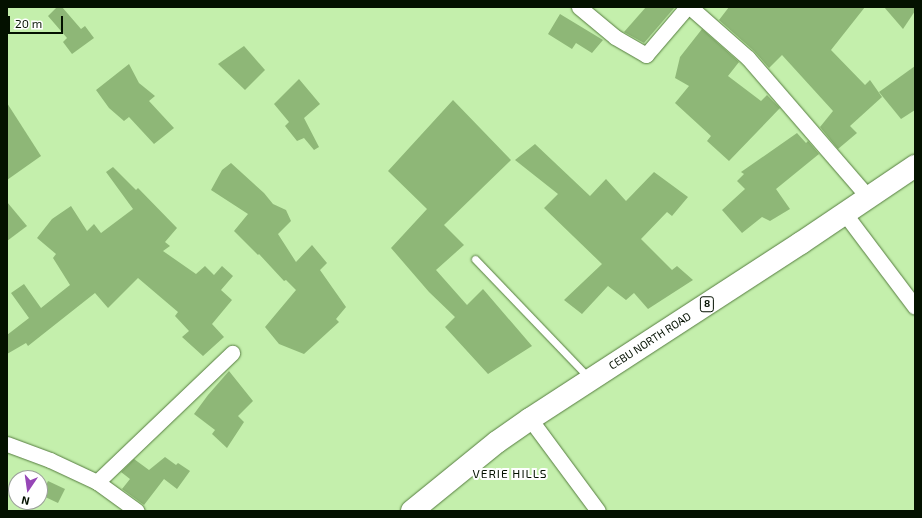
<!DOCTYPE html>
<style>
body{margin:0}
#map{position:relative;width:922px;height:518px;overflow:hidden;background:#c4efac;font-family:"Exo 2",sans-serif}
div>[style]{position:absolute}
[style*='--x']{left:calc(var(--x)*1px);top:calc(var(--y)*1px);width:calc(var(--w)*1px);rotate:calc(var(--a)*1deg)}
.building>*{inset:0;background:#8eb777}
.roads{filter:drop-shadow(0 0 1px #557c3f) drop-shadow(0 0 1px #557c3f)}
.service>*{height:7px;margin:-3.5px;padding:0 3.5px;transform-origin:3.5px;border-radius:3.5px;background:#fff}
.minor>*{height:15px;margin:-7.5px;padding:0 7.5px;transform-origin:7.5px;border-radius:7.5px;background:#fff}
.primary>*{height:22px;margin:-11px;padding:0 11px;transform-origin:11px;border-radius:11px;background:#fff}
span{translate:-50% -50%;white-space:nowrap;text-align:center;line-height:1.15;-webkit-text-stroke:4px #fff;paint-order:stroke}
.shield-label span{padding:1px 3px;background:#fff;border:1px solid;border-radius:3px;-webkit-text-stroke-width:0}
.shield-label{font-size:10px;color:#041100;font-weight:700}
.street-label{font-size:11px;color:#041100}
.neighbourhood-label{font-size:12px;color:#041100;letter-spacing:1px}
.frame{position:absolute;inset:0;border:8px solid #041100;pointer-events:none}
.north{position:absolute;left:8px;top:470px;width:40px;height:40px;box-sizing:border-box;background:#fff;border:1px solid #9ba099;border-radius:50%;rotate:193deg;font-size:11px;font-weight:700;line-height:16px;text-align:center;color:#041100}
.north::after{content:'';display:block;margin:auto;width:14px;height:18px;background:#9646b6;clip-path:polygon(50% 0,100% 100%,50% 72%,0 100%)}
.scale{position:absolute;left:8px;top:16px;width:55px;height:18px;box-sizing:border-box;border:2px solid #041100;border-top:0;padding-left:5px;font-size:12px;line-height:14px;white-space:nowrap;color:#041100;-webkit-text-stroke:3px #fff;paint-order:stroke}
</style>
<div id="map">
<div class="building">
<div style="clip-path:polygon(57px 7px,62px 7px,81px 29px,85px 26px,94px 38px,72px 54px,63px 42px,67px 38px,48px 16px)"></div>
<div style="clip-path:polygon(646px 7px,675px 7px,644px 43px,624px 32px)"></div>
<div style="clip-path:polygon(729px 7px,865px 7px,831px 50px,865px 85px,870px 80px,882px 97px,850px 126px,857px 133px,838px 149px,820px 127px,833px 111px,782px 55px,769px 68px,754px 51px,719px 20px)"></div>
<div style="clip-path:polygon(884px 7px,915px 7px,915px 11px,903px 29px)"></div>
<div style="clip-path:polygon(560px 14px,603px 40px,592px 53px,576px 43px,572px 49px,548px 34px)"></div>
<div style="clip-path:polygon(702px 29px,739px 62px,728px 76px,761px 101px,767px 95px,780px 108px,729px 161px,707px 141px,711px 136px,675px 103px,689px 86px,675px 78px,680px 57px)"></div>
<div style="clip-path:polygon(244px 46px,265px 70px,245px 90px,218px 64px)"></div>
<div style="clip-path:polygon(129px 64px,139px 83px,155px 96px,149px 101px,174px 128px,154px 144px,129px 117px,124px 121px,109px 108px,96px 90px)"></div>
<div style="clip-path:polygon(915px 66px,915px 110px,901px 119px,879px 92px)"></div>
<div style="clip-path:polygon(299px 79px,320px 104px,304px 118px,319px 147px,314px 150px,304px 138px,297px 141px,285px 126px,289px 122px,274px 104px)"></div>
<div style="clip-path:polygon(453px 100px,511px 160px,444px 225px,464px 245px,436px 270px,467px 305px,483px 289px,532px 346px,488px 374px,445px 327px,455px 317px,429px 292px,391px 248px,427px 209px,388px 171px)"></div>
<div style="clip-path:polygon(7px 103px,41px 156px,7px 180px)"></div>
<div style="clip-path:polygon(797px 133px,806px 143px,808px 141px,819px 154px,776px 189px,790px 209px,770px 221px,762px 217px,742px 233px,722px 210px,745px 189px,737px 181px,744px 174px,741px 172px)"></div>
<div style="clip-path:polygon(535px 144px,590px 196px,606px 179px,626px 201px,654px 172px,688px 197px,672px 216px,667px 212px,641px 239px,672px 270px,677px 266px,693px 280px,648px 309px,634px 293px,626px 300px,608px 286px,582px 314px,564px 300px,602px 264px,544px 208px,558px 194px,515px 160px)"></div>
<div style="clip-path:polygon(231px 163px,264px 193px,273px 204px,286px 210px,291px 221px,278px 234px,296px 262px,312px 245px,327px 263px,320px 270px,346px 307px,336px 319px,339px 322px,304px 354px,279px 344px,265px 327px,296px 290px,286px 280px,284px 281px,259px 254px,258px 255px,234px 231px,248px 214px,211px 190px,222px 170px)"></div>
<div style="clip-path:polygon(113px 167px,136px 190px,138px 188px,177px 228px,165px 242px,170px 246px,163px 251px,196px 274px,205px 266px,214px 275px,222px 266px,233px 276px,221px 290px,232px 300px,212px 324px,224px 337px,203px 356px,182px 337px,189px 331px,175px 316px,178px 312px,138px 278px,108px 308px,95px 293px,28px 346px,26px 343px,7px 354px,7px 335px,29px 318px,11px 293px,24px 284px,41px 308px,70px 285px,53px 258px,56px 254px,37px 238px,52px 219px,71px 206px,87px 231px,94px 224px,101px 233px,133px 209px,106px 172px)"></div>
<div style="clip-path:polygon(7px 202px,27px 226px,7px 241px)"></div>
<div style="clip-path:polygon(229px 371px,253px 401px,238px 416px,244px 422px,227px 448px,212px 434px,215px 430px,194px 414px,208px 395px)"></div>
<div style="clip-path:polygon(165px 457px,176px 465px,178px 463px,190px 471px,177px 489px,164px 479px,144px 505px,122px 489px,130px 479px,121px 472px,134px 459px,149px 470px)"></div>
<div style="clip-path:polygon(48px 481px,65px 489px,58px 503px,41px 495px)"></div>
</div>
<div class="roads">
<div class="service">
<div style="--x:475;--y:259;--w:165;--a:46.2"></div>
</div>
<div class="minor">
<div style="--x:579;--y:7;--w:47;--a:39.8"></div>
<div style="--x:615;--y:37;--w:36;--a:30"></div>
<div style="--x:646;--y:55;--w:63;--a:-49.5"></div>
<div style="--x:690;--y:7;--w:77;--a:41.3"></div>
<div style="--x:748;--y:58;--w:185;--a:49.2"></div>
<div style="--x:845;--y:214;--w:116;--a:53"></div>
<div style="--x:530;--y:419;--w:114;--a:53.5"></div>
<div style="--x:7;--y:444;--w:46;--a:20.4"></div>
<div style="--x:50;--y:460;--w:52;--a:25.1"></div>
<div style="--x:97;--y:482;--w:49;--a:35.9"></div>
<div style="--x:97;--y:482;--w:187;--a:-43.7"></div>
</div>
<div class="primary">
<div style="--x:412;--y:511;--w:109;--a:-39.1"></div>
<div style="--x:497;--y:442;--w:40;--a:-34.9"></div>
<div style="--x:530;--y:419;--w:323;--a:-33"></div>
<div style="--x:801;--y:243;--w:138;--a:-34"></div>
</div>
</div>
<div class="shield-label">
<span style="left:707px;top:304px">8</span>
</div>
<div class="street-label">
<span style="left:650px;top:341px;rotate:-33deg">CEBU NORTH ROAD</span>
</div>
<div class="neighbourhood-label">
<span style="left:510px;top:474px">VERIE HILLS</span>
</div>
<div class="frame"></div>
<div class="north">N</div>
<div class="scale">20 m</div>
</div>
